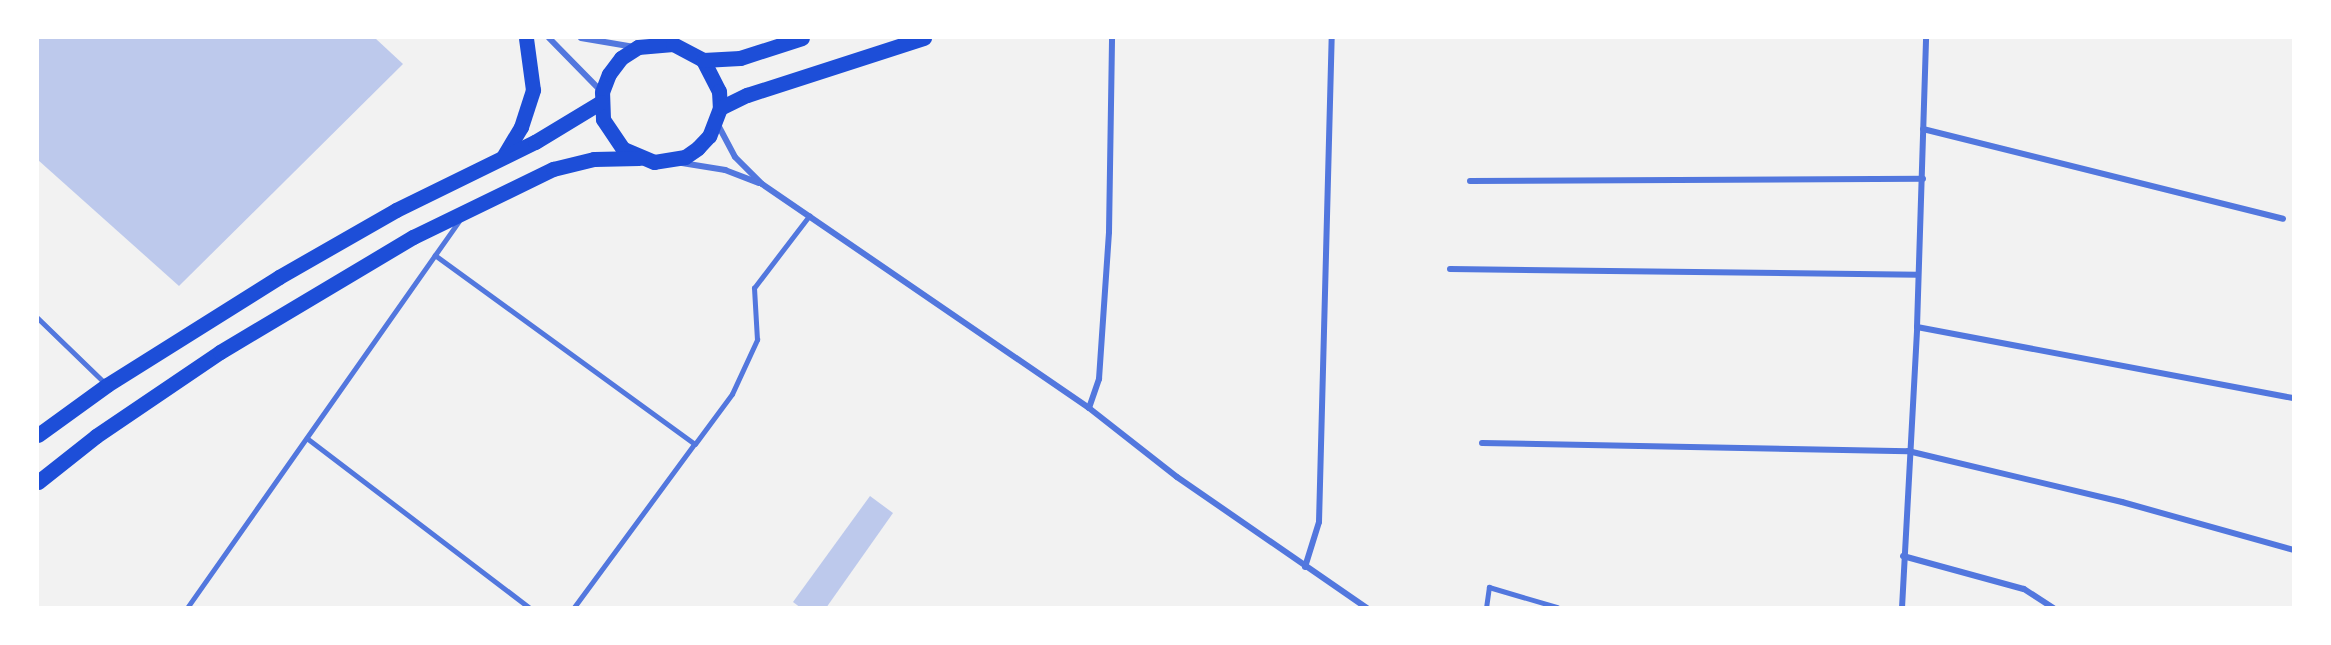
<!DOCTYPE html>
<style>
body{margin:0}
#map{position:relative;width:2331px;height:645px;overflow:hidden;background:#f2f2f2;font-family:Mulish,sans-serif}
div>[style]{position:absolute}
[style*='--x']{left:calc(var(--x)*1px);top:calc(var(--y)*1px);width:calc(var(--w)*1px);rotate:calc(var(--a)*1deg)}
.building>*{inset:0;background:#bdc9ec}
.service>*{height:4.5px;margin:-2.25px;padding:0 2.25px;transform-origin:2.25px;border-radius:2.25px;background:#5277de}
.minor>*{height:6px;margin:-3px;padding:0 3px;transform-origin:3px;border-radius:3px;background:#5277de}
.primary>*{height:15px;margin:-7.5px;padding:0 7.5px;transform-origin:7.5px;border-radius:7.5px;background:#1d4ed8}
span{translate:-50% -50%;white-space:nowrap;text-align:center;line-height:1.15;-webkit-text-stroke:5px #fff;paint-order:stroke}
.frame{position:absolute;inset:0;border:39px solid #fff;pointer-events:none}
</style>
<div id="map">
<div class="building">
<div style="clip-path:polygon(38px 38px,375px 38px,403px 64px,179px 286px,38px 160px)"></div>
<div style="clip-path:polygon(870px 496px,893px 513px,826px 608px,801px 608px,793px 602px)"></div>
</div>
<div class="service">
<div style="--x:435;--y:255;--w:321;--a:36"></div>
<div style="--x:695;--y:444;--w:204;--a:126.4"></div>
<div style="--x:38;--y:318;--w:93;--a:44.1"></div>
<div style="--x:307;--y:438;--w:280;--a:37.3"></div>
<div style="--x:695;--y:444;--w:62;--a:-53.5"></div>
<div style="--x:732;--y:394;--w:60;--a:-65.2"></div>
<div style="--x:757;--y:340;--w:52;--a:-93.3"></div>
<div style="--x:754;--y:288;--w:91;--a:-52.6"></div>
<div style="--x:187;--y:608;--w:472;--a:-54.9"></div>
<div style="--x:1486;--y:608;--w:21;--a:-82"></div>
<div style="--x:1489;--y:587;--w:71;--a:16.4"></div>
</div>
<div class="minor">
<div style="--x:549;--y:38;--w:74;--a:45.5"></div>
<div style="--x:581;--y:38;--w:54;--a:9.6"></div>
<div style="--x:717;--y:123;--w:38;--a:62"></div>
<div style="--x:735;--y:157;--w:38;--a:45"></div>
<div style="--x:762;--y:184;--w:396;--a:34.4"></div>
<div style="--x:1089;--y:408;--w:112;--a:38.1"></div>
<div style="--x:1177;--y:477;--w:231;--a:34.6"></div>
<div style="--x:1923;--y:129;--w:371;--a:14"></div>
<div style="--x:682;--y:163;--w:44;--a:9.2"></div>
<div style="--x:725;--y:170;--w:36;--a:21"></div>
<div style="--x:1470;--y:181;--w:453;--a:-0.3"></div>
<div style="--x:1450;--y:269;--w:468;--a:0.7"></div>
<div style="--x:1917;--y:327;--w:384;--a:10.7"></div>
<div style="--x:1089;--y:408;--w:31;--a:-71"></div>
<div style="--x:1099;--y:379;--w:147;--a:-86.1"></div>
<div style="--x:1109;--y:232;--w:194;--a:-89.1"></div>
<div style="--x:1482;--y:443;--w:426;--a:1.1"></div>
<div style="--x:1908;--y:451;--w:220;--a:13.4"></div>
<div style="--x:2122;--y:502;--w:179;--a:15.6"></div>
<div style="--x:1903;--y:556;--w:125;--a:15.3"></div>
<div style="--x:2024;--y:589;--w:35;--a:33"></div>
<div style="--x:1305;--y:567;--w:47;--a:-72.7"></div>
<div style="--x:1319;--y:522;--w:484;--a:-88.5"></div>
<div style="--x:1902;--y:608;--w:281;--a:-86.9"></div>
<div style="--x:1917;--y:327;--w:289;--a:-88.2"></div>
</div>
<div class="primary">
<div style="--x:703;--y:60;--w:35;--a:63"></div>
<div style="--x:719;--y:91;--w:17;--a:87"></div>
<div style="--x:720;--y:108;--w:30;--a:111"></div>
<div style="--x:709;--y:136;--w:16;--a:133"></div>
<div style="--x:698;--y:148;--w:16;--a:145"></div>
<div style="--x:685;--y:157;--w:31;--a:171"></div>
<div style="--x:654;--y:162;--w:34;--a:-157"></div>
<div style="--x:623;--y:149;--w:36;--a:-124"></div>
<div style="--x:603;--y:119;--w:27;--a:-92"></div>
<div style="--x:602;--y:92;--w:19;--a:-69"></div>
<div style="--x:609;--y:74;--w:20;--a:-53"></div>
<div style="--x:621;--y:58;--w:20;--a:-33"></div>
<div style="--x:638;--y:47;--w:35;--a:-5"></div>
<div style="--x:673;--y:44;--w:34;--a:28"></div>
<div style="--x:703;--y:60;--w:37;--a:-3"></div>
<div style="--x:740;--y:58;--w:65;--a:-17.9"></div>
<div style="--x:720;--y:108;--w:30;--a:-26"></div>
<div style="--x:747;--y:95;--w:186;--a:-17.9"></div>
<div style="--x:503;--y:157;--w:35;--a:-59"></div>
<div style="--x:521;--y:127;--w:39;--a:-72"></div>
<div style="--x:533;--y:90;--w:52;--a:-97.7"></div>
<div style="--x:38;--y:435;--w:85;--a:-35.9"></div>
<div style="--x:107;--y:385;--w:203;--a:-32.1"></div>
<div style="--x:279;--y:277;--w:135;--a:-29.8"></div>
<div style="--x:396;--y:210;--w:155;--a:-26.1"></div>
<div style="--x:535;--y:142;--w:77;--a:-31.2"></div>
<div style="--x:38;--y:482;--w:74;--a:-38.4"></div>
<div style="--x:96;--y:436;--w:150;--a:-34.1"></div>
<div style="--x:220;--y:352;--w:225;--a:-30.8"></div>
<div style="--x:413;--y:237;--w:156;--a:-25.9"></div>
<div style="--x:553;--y:169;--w:42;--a:-13.7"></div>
<div style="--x:594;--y:159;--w:45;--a:-1.3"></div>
</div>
<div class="frame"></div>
</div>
